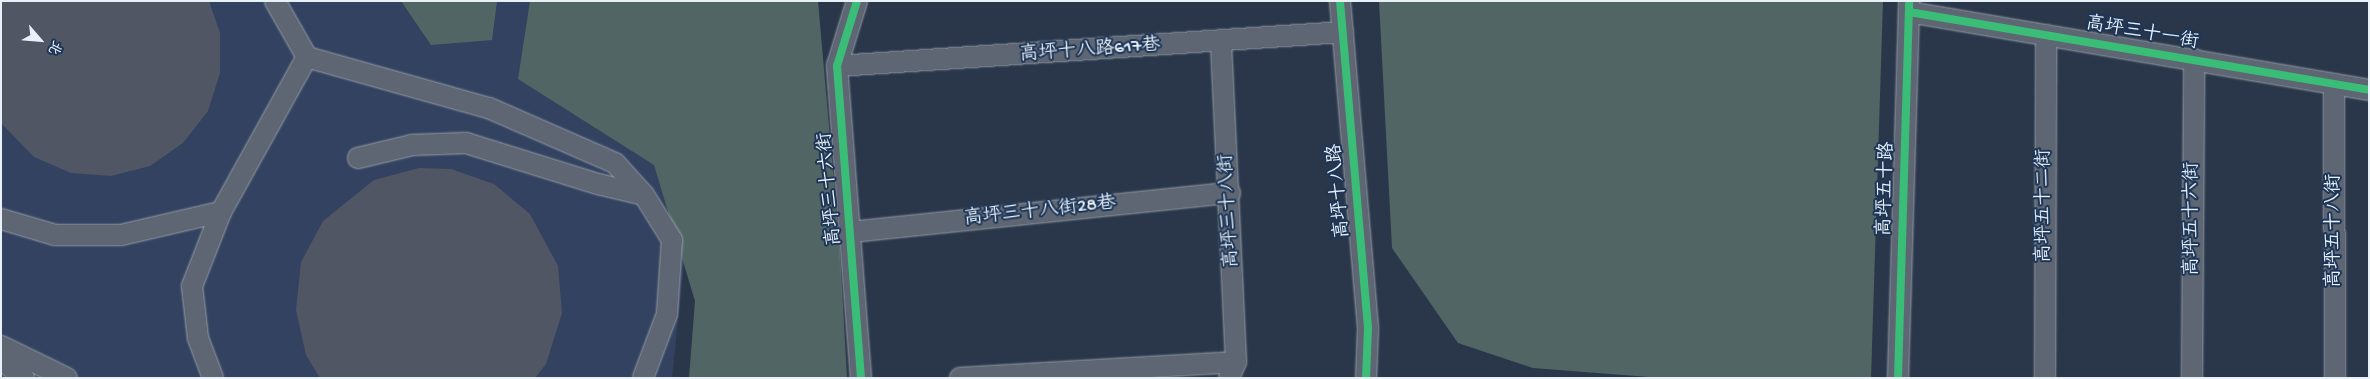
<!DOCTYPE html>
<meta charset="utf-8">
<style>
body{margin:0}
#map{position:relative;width:2370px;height:379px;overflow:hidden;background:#2a374a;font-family:"Gochi Hand","LXGW WenKai TC",sans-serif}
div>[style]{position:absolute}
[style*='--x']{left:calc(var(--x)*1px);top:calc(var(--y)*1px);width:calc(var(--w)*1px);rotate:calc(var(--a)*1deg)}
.built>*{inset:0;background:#334260}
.green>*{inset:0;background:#516664}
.building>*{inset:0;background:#515664}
.roads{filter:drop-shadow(0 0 1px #959da7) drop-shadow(0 0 1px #959da7)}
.minor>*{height:20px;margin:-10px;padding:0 10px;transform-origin:10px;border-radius:10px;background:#5d6672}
.cycleway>*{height:8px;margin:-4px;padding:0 4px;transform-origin:4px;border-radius:4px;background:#3abd76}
span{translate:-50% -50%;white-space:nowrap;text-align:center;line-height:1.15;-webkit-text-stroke:4px #1d3557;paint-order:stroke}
.street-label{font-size:19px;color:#e8f1f8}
.frame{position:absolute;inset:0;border:2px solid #e8f1f8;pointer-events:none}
.north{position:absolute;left:15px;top:15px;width:50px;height:50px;-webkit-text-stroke:4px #1d3557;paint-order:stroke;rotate:117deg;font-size:14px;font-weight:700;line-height:20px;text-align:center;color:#e8f1f8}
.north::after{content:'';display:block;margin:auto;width:18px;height:22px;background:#e8f1f8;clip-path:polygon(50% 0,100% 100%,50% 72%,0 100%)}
</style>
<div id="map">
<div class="built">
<div style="clip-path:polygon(1px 1px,543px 1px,700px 108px,672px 378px,1px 378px)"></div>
</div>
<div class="green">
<div style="clip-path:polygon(401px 1px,497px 1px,492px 40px,431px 45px)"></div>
<div style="clip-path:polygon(530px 1px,818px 1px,840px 252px,847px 378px,689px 378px,695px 301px,654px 165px,518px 79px)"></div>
<div style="clip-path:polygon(1379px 1px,1883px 1px,1871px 378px,1662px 378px,1533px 368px,1458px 343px,1392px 248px)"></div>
</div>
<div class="building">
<div style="clip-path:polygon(1px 1px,209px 1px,220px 33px,220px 73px,208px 111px,183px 143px,150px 166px,111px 176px,71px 173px,34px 157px,1px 123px)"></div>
<div style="clip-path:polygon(419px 168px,451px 169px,494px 184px,530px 214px,558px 266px,562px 313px,546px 364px,535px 378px,320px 378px,306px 355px,296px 310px,301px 262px,323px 221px,374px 180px)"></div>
</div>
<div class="roads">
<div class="minor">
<div style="--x:275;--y:1;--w:64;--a:60.3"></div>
<div style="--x:857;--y:1;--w:68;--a:107.1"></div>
<div style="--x:837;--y:66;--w:313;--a:85.6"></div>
<div style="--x:1340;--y:1;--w:329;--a:85.1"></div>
<div style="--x:1368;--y:329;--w:49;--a:92.3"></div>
<div style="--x:1909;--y:12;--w:467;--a:9.6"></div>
<div style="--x:1221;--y:43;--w:319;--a:87.3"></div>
<div style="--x:1236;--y:362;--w:17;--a:114"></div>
<div style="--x:837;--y:66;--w:507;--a:-3.84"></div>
<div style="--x:2334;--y:84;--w:294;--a:89.8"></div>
<div style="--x:358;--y:158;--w:56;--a:-13.5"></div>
<div style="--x:412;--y:145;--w:54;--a:-2.1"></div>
<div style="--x:466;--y:143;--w:138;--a:17.3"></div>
<div style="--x:598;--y:184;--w:47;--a:13.4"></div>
<div style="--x:1;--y:219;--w:56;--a:16.5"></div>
<div style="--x:55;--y:235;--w:66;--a:0"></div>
<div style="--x:121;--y:235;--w:103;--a:-13"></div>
<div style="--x:851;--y:232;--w:381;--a:-5.9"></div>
<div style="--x:1;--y:346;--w:73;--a:25.9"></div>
<div style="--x:1;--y:359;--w:30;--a:40"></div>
<div style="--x:213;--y:378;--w:43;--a:-110.6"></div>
<div style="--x:198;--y:338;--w:52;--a:-96.6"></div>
<div style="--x:192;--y:286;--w:79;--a:-68.6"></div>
<div style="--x:221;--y:212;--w:177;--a:-61"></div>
<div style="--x:307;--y:57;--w:189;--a:15.7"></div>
<div style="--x:489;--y:108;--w:137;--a:23.6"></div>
<div style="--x:615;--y:163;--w:43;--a:47.8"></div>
<div style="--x:644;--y:195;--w:53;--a:58.1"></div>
<div style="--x:672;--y:240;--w:74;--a:93.9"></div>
<div style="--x:667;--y:314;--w:68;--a:110.6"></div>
<div style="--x:960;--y:378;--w:276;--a:-3.3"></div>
<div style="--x:1898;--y:378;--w:377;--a:-88.3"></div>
<div style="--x:2045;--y:378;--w:343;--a:-89.8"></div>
<div style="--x:2192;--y:378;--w:319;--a:-89.6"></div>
</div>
</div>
<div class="cycleway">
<div style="--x:857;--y:1;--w:68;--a:107.1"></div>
<div style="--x:837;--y:66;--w:313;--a:85.6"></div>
<div style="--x:1340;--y:1;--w:329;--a:85.1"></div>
<div style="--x:1368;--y:329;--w:49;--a:92.3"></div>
<div style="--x:1909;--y:12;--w:467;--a:9.6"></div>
<div style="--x:1898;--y:378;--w:377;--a:-88.3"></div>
</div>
<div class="street-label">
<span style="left:2142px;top:34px;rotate:10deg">高坪三十一街</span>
<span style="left:1090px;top:51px;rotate:-4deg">高坪十八路617巷</span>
<span style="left:831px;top:189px;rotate:-95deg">高坪三十六街</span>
<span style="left:1887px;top:189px;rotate:-88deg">高坪五十路</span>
<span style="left:1340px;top:191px;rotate:-95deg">高坪十八路</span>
<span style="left:2045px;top:206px;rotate:-90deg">高坪五十二街</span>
<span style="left:1230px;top:211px;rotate:-93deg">高坪三十八街</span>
<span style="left:1040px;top:212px;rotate:-6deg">高坪三十八街28巷</span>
<span style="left:2193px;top:219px;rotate:-90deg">高坪五十六街</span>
<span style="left:2335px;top:231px;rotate:-90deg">高坪五十八街</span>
</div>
<div class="frame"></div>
<div class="north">北</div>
</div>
